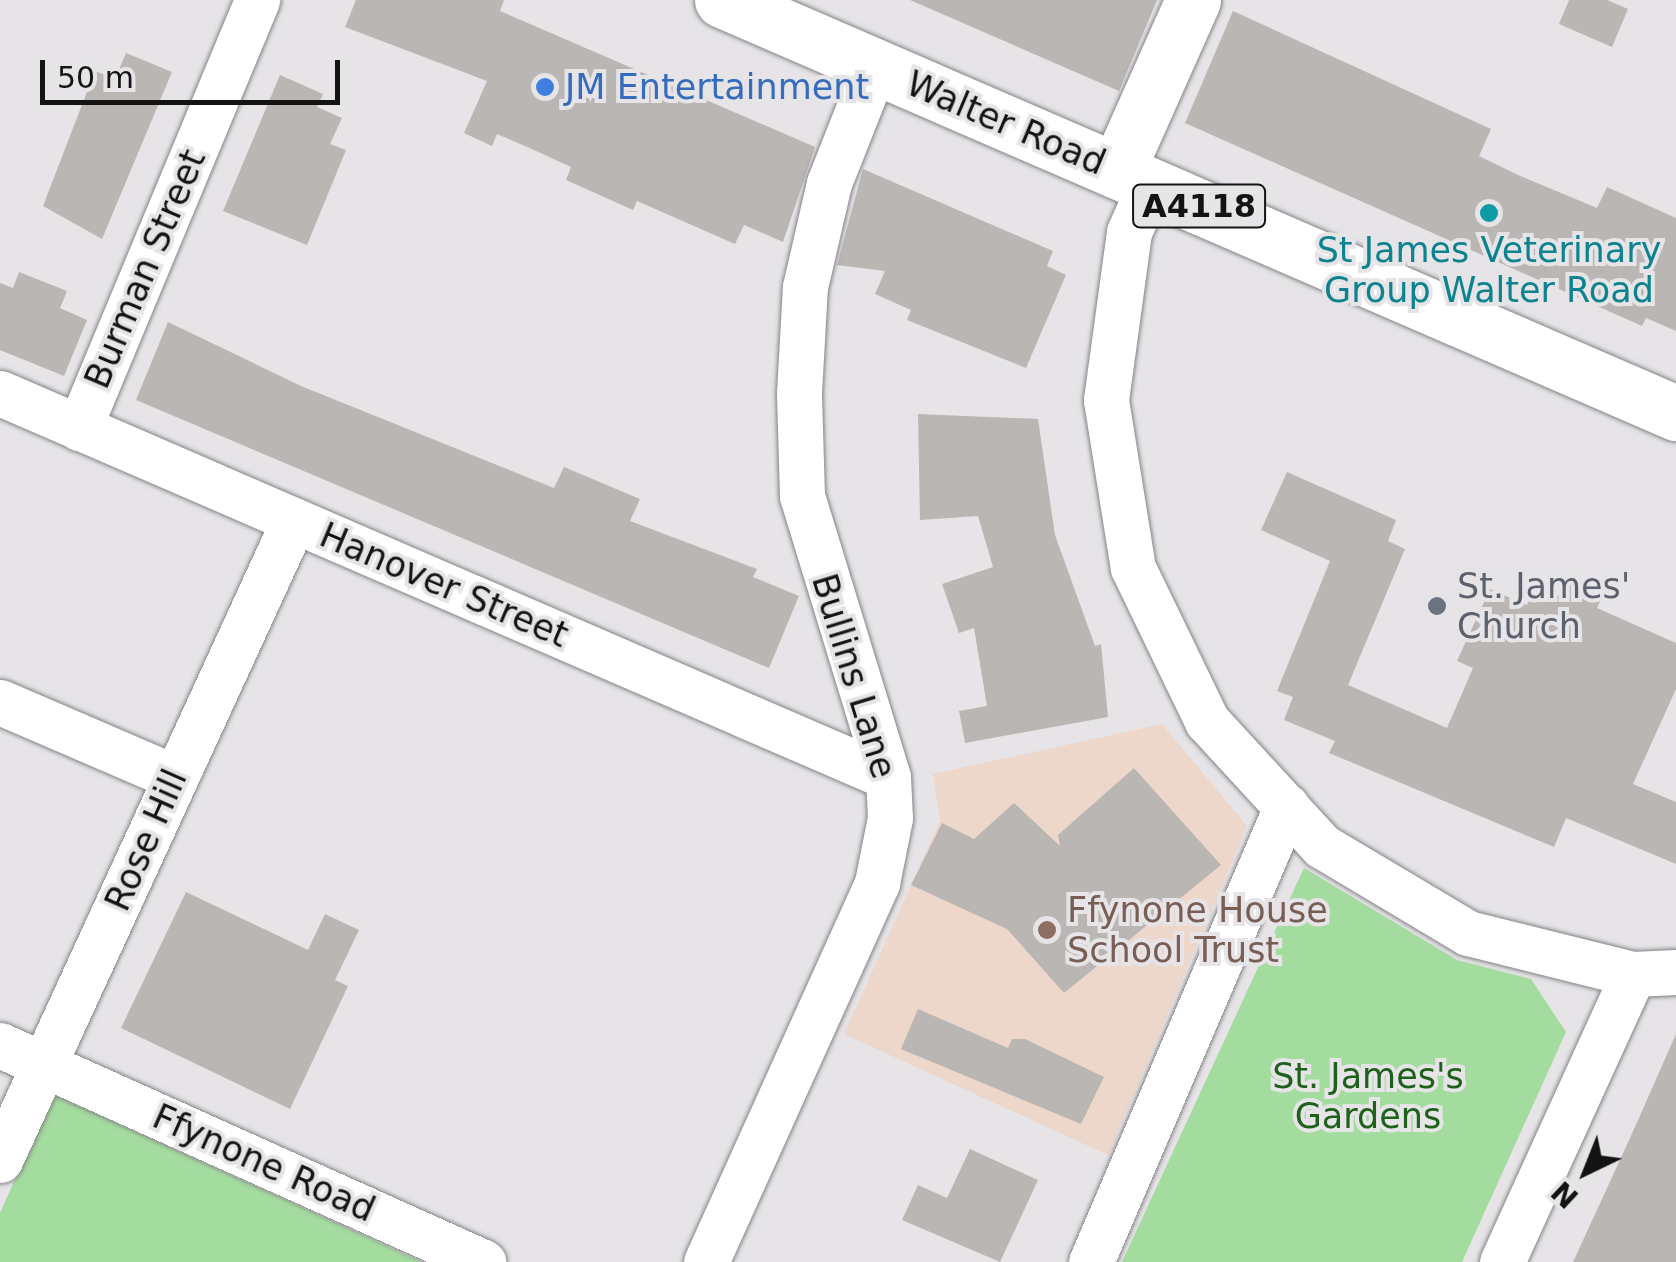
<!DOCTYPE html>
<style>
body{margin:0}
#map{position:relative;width:1676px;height:1262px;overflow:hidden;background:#e6e4e7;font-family:"DejaVu Sans",sans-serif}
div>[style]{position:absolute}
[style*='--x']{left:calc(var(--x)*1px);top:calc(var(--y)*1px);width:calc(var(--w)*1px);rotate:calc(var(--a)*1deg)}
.education>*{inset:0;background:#edd6ca}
.green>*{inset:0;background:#a3dc9e}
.building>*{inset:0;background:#bab6b4}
.roads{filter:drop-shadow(0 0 2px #858387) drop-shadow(0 0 2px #858387)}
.minor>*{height:45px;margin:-22.5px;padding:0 22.5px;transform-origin:22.5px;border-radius:22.5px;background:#fff}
.tertiary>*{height:55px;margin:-27.5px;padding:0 27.5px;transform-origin:27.5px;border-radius:27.5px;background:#fff}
.primary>*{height:55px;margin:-27.5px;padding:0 27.5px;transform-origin:27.5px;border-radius:27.5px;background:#fff}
.dots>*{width:28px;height:28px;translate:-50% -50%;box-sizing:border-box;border:5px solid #e6e4e7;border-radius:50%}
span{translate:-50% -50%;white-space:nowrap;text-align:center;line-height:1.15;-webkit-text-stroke:8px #e6e4e7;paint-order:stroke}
.shield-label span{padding:2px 8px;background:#e6e4e7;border:2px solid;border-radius:8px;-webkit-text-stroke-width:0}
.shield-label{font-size:32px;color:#141314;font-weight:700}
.shop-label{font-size:35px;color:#366cbe}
.left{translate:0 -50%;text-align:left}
.street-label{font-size:35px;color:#141314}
.culture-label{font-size:35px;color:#0d838f}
.worship-label{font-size:35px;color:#5b616d}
.education-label{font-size:35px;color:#785e54}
.park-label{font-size:35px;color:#1e611a}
.north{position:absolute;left:1536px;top:1122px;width:100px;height:100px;-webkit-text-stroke:8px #e6e4e7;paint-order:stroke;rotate:223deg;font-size:28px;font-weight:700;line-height:40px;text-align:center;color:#141314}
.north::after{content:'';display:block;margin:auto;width:35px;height:45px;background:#141314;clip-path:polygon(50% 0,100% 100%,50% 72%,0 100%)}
.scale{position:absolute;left:40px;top:60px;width:300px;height:45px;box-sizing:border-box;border:5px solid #141314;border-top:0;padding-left:12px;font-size:30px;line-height:35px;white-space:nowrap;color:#141314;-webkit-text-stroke:8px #e6e4e7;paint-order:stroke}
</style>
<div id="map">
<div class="education">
<div style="clip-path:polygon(1162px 724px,1247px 826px,1108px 1155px,844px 1034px,940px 821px,933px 774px)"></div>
</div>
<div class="green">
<div style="clip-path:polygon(1304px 868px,1457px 960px,1531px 979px,1566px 1032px,1462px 1262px,1122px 1262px)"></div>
<div style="clip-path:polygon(53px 1094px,422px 1262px,0 1262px,0 1213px)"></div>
</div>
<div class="building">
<div style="clip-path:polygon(356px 0,504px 0,500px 11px,815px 147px,783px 242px,744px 225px,735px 244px,637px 201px,633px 210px,566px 180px,571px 167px,534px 150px,497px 134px,492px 146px,464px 133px,487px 81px,345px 27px)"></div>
<div style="clip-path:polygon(910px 0,1157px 0,1119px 91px)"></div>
<div style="clip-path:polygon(1569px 0,1607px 0,1628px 9px,1612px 47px,1559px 24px)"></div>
<div style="clip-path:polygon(1233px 11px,1491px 129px,1479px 156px,1518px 175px,1597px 208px,1607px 187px,1676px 218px,1676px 331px,1646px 318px,1642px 326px,1185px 123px)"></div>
<div style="clip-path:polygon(126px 53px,172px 72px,102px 239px,43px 206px,95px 71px,115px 79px)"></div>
<div style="clip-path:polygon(280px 75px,323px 94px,317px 107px,342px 118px,330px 144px,346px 150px,307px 245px,223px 211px)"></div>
<div style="clip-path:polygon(863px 169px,1053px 251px,1047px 266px,1066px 275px,1026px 368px,907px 320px,911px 310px,875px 294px,885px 271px,837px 265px)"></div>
<div style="clip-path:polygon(19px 272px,67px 291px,60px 308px,87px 320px,64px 376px,0 350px,0 283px,13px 288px)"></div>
<div style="clip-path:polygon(168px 322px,301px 386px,554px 488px,564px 467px,640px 499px,630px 521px,757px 569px,753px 577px,799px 596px,769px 668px,136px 400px)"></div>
<div style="clip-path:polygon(918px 414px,1038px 419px,1055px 535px,1095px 646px,1101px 644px,1108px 717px,965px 743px,959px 711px,987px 706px,974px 628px,959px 633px,942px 584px,993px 567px,978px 516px,920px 520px)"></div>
<div style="clip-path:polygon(1287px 472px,1396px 520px,1388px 541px,1405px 549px,1348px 685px,1447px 728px,1473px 668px,1457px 661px,1490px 589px,1527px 605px,1536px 586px,1558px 596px,1568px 574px,1605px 591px,1597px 608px,1676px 643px,1676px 689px,1633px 784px,1676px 802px,1676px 864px,1566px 818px,1554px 847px,1329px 753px,1335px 741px,1284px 720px,1293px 697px,1277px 691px,1330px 561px,1261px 530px)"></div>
<div style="clip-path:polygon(1134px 768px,1221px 865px,1064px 993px,1007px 929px,911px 885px,942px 823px,974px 839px,1014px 803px,1060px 846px,1058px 835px)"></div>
<div style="clip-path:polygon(186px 892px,308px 950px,325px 914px,359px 930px,335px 980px,348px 986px,290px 1109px,121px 1028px)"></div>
<div style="clip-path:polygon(918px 1009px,1008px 1048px,1012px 1039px,1025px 1039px,1104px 1077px,1081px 1124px,901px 1049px)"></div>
<div style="clip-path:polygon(1676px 1034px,1676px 1262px,1573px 1262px,1631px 1136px)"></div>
<div style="clip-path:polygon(970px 1149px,1038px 1180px,1000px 1262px,902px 1220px,918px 1185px,947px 1198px)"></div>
</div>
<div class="roads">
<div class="minor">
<div style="--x:1150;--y:185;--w:51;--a:114.1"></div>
<div style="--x:1129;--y:232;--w:170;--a:97.8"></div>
<div style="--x:1106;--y:400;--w:170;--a:80.9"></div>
<div style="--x:1133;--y:568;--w:170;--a:64.2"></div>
<div style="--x:1207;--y:721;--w:170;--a:47.4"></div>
<div style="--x:1322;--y:846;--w:170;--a:30.8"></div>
<div style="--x:1468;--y:933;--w:170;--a:14"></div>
<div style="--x:1633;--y:974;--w:43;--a:-2.7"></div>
<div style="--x:0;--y:393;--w:967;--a:23.39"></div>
<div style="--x:79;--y:428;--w:464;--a:-67.4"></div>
<div style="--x:0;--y:702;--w:189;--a:23.3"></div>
<div style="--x:0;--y:1045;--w:530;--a:24.19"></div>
<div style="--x:0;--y:1160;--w:704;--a:-65.33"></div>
<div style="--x:706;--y:1262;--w:416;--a:-65.7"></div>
<div style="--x:877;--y:883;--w:66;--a:-78.7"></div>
<div style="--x:890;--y:818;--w:41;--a:-92.8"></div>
<div style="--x:888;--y:777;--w:294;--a:-107"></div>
<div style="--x:802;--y:496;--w:103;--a:-91.7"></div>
<div style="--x:799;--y:393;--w:106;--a:-86.8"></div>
<div style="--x:805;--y:287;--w:107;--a:-77"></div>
<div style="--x:829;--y:183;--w:125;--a:-68.4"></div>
<div style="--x:1091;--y:1262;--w:496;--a:-66.8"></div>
<div style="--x:1502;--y:1262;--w:316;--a:-65.5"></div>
</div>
<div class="tertiary">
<div style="--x:1117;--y:171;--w:187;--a:-66"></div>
</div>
<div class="primary">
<div style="--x:722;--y:0;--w:1040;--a:23.41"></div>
</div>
</div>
<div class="dots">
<div style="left:545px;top:87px;background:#3f7fe0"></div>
<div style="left:1489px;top:213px;background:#0f9aa8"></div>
<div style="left:1437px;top:606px;background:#6b7280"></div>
<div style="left:1047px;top:930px;background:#8d6e63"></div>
</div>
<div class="shield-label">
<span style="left:1199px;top:206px">A4118</span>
</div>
<div class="shop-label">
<span class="left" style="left:565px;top:87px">JM Entertainment</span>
</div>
<div class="street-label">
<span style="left:1006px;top:123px;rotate:23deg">Walter Road</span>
<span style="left:145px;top:269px;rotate:-67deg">Burman Street</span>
<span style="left:444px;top:585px;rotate:23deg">Hanover Street</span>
<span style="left:854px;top:676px;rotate:73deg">Bullins Lane</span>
<span style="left:146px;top:840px;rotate:-66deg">Rose Hill</span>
<span style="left:264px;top:1163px;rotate:24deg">Ffynone Road</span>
</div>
<div class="culture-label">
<span style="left:1489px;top:270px">St James Veterinary<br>Group Walter Road</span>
</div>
<div class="worship-label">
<span class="left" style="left:1457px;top:606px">St. James'<br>Church</span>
</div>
<div class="education-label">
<span class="left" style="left:1067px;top:930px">Ffynone House<br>School Trust</span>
</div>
<div class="park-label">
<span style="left:1368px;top:1096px">St. James's<br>Gardens</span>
</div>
<div class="north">N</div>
<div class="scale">50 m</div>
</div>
